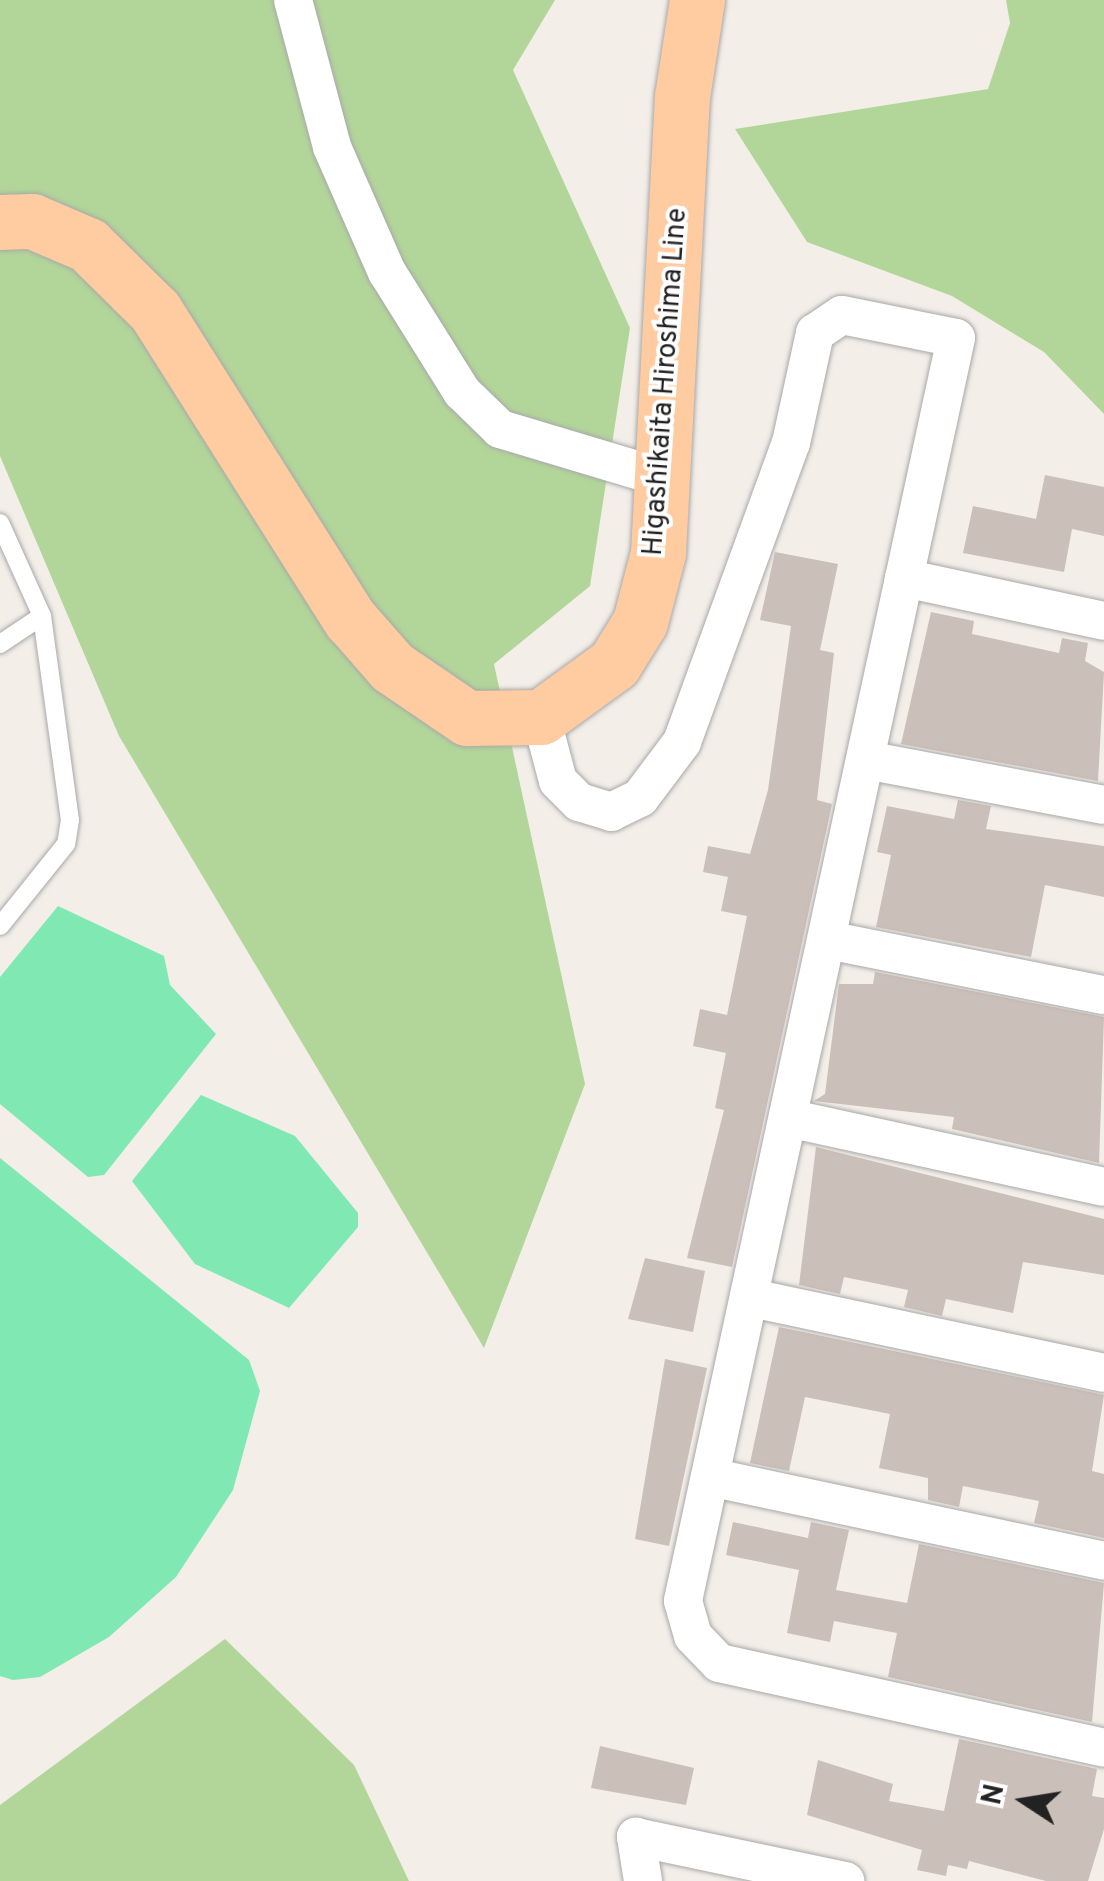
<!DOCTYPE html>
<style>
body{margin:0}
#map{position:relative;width:1104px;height:1881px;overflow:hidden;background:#f3eee8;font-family:Overpass,sans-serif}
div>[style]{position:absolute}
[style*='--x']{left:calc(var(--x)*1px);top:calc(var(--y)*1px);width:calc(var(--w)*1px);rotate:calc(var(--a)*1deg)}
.forest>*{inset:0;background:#b2d699}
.pitch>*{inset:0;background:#7fe8b3}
.building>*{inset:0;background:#cbbfba}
.roads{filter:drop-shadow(0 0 2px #a9a9a9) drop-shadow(0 0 2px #a9a9a9)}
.service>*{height:18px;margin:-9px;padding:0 9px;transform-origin:9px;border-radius:9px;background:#fff}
.minor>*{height:38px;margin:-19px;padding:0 19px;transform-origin:19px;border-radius:19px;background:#fff}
.primary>*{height:55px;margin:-27.5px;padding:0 27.5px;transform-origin:27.5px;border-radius:27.5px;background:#ffcba1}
span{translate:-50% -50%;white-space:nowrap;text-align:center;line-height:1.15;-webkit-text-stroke:8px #fff;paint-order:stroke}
.street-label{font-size:28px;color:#222}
.north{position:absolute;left:974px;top:1751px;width:100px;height:100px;-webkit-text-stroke:8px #fff;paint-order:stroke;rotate:282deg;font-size:28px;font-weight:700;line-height:40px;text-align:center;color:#222}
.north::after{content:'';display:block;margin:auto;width:35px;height:45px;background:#222;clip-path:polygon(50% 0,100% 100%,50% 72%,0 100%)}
</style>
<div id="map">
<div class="forest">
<div style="clip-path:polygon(0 0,555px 0,513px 70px,630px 328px,590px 586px,494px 664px,585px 1084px,484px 1348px,119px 736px,0 456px)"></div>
<div style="clip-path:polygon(1006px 0,1104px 0,1104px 414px,1044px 352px,952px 296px,807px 242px,735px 129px,988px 89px,1010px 23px)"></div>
<div style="clip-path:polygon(225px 1639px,354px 1765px,409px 1881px,0 1881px,0 1805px)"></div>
</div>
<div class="pitch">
<div style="clip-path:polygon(58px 906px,164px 956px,170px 985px,216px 1034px,104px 1175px,88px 1177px,0 1104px,0 977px)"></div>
<div style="clip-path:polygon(201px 1095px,295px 1136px,358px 1213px,358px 1227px,289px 1308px,195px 1264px,132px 1181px)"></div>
<div style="clip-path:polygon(0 1158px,249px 1360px,260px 1391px,233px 1490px,176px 1577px,109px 1637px,40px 1677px,13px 1680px,0 1676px)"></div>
</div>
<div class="building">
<div style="clip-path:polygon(1045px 475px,1104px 487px,1104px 536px,1072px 529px,1064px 572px,963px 553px,973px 506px,1036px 519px)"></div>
<div style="clip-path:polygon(775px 552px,838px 564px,820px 650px,834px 653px,817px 800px,832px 804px,732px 1267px,687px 1258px,724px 1110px,715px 1108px,726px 1053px,693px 1046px,700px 1009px,727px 1015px,747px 916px,721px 911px,728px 877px,703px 872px,708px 846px,750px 854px,768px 790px,791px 626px,760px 620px)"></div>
<div style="clip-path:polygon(931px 612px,974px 621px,972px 634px,1059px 653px,1062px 638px,1088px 643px,1085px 661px,1104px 672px,1098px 781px,901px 744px)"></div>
<div style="clip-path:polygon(958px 800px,991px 806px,986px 829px,1104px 846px,1104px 897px,1045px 885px,1031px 957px,876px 927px,891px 855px,877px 852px,887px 806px,954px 819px)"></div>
<div style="clip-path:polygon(875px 972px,1104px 1017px,1099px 1163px,952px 1129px,954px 1117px,814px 1101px,825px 1094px,839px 984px,873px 984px)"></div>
<div style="clip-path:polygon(816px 1147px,1104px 1219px,1104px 1275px,1023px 1262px,1013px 1313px,946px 1299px,942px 1316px,904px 1307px,908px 1290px,844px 1277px,840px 1294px,799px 1285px)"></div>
<div style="clip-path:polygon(645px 1258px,705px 1271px,693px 1332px,628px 1319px)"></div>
<div style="clip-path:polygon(779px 1327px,1104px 1395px,1092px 1471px,1104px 1474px,1104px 1538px,1034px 1523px,1039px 1501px,963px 1486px,959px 1507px,928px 1500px,928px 1478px,879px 1468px,890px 1414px,805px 1397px,789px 1471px,750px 1463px)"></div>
<div style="clip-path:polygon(665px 1359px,707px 1368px,669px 1546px,635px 1539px)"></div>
<div style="clip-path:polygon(733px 1522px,808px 1538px,811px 1522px,849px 1530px,836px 1590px,907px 1603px,919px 1544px,1104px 1583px,1092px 1722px,888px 1677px,897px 1633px,834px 1621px,830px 1642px,787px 1633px,799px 1570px,726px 1555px)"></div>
<div style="clip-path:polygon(959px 1739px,1097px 1769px,1092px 1796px,1104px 1798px,1104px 1829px,1088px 1881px,1046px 1881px,969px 1861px,967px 1869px,948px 1865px,946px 1876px,917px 1870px,922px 1850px,807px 1815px,818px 1760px,893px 1784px,889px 1801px,944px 1811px)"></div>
<div style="clip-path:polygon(600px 1746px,694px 1768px,686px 1805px,591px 1788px)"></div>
</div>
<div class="roads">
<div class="service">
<div style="--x:0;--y:523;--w:102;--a:65.7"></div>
<div style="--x:42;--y:616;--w:206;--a:82.2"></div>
<div style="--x:70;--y:820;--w:24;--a:99"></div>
<div style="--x:66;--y:844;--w:105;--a:128.8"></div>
<div style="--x:0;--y:644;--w:50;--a:-33.7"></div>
</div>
<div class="minor">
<div style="--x:293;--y:0;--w:152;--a:75.1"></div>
<div style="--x:332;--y:147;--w:137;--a:66.3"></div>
<div style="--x:387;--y:272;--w:142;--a:58"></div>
<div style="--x:462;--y:392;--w:53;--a:44.2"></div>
<div style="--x:500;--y:429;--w:170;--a:16.7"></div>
<div style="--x:904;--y:578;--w:205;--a:12.1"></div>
<div style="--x:541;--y:717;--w:66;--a:75.1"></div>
<div style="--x:558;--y:781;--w:30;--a:45"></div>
<div style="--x:579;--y:802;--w:34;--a:17"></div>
<div style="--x:611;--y:812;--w:32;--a:-26"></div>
<div style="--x:640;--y:798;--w:70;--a:-53.1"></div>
<div style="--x:682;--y:742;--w:318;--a:-70"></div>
<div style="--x:791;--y:443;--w:113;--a:-77.7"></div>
<div style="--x:815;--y:333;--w:32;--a:-34"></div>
<div style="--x:842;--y:315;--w:116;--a:11.4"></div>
<div style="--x:956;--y:338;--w:1292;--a:102.2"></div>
<div style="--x:683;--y:1601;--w:36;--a:74"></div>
<div style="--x:693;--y:1636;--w:37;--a:46"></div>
<div style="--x:719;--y:1663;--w:394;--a:12.4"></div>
<div style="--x:866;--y:760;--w:242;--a:10.7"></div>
<div style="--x:828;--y:940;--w:281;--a:11.3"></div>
<div style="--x:788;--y:1118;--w:323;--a:12.3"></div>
<div style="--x:752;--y:1298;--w:360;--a:12"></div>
<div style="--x:710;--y:1477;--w:403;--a:12"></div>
<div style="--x:643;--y:1881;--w:45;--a:-99"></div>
<div style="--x:636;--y:1837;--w:214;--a:11.9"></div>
</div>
<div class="primary">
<div style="--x:0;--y:222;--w:32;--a:-2"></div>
<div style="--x:32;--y:221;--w:61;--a:23.2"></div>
<div style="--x:88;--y:245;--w:94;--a:44.6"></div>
<div style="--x:155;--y:311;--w:365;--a:57.7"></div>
<div style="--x:350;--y:619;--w:64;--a:48.8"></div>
<div style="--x:392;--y:667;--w:91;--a:34.2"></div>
<div style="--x:467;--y:718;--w:74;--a:-0.8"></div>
<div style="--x:541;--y:717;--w:90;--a:-36"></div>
<div style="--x:614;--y:664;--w:49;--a:-58.2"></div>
<div style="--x:640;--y:622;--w:71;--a:-75.4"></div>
<div style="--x:658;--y:553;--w:457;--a:-87"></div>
<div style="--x:682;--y:97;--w:98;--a:-81.2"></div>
</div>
</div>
<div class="street-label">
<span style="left:666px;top:382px;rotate:-86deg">Higashikaita Hiroshima Line</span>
</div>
<div class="north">N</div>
</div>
